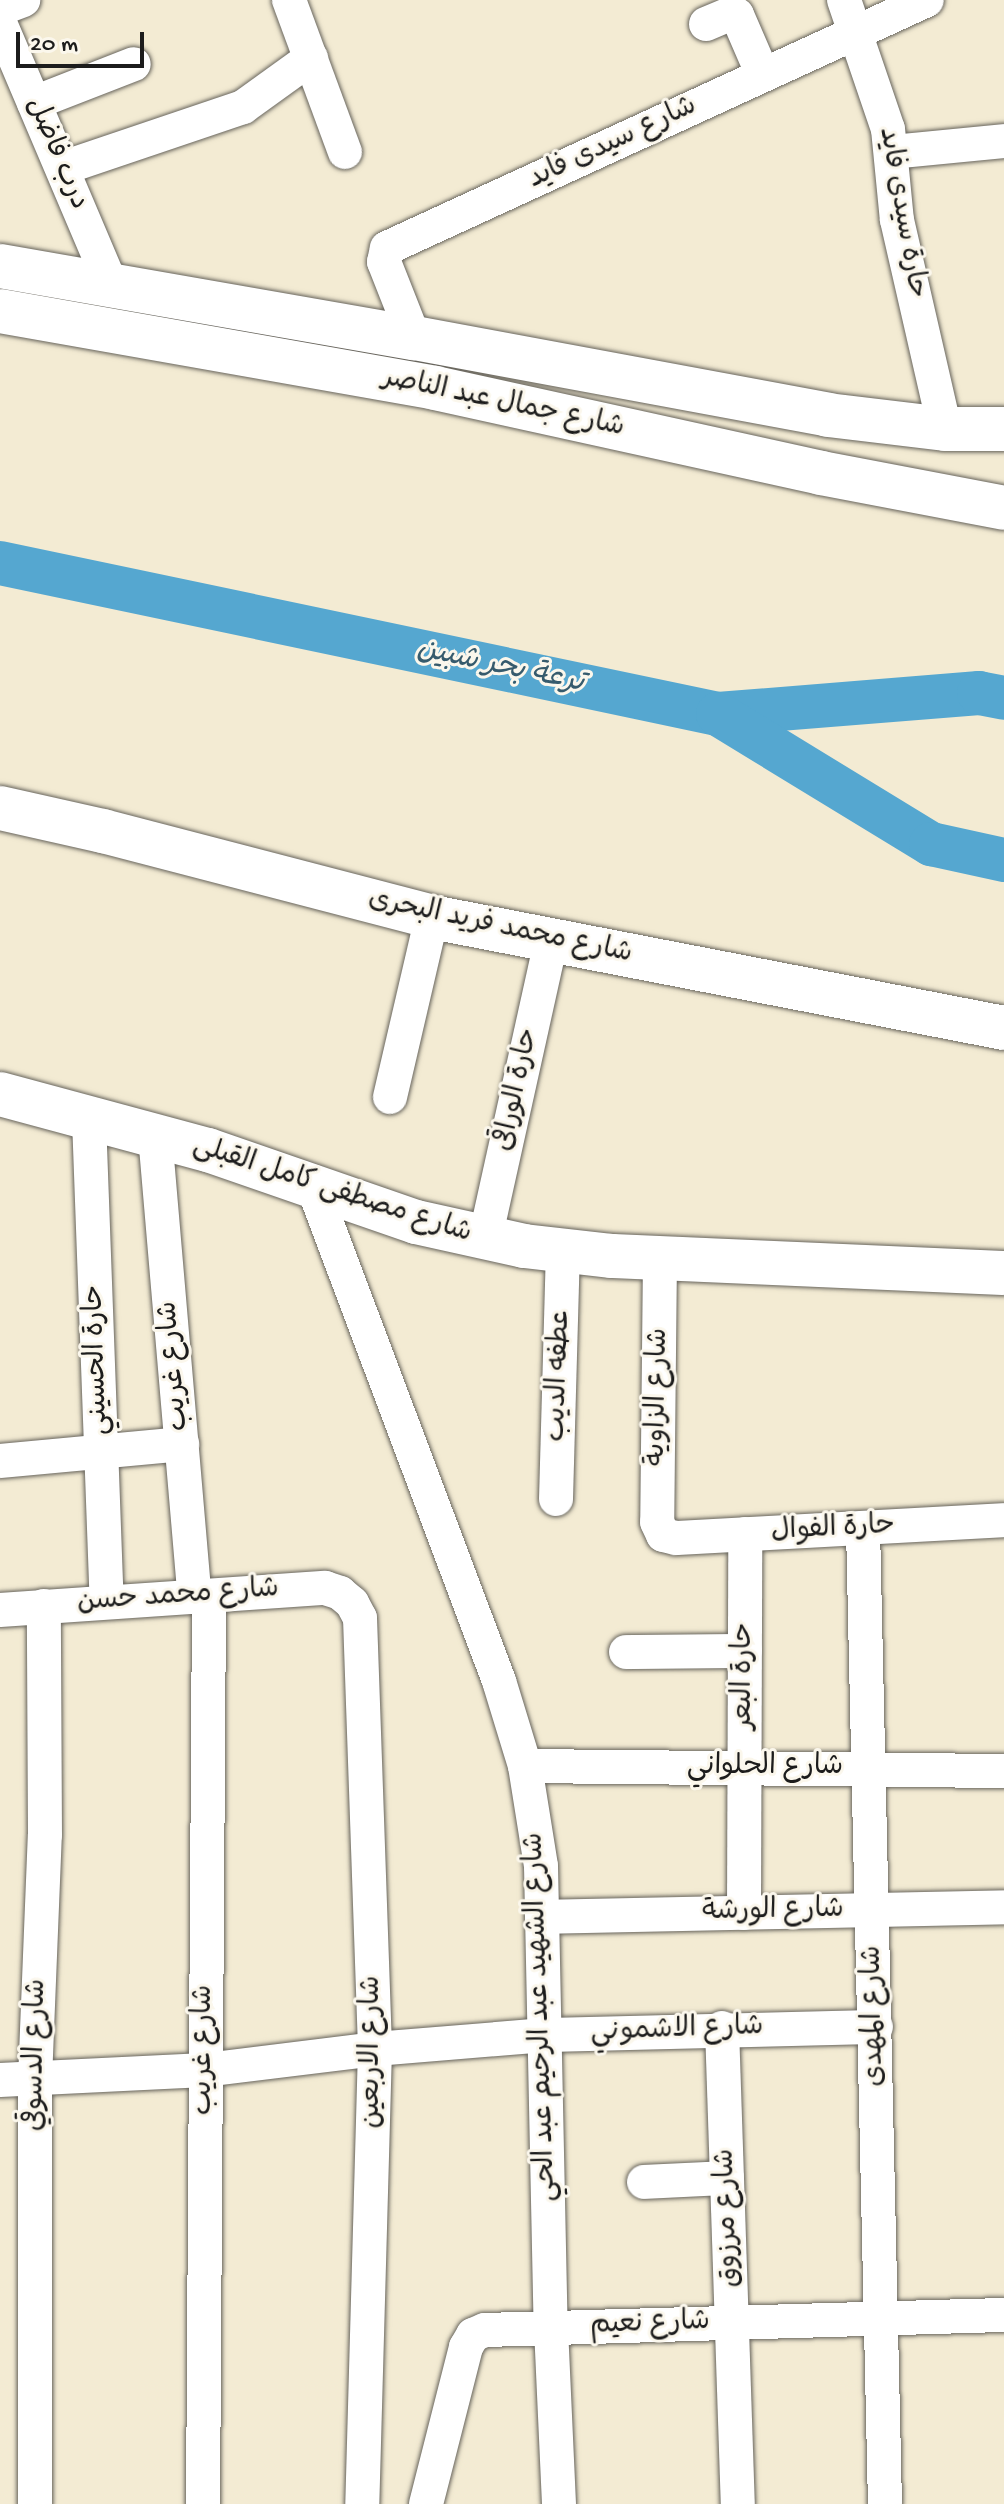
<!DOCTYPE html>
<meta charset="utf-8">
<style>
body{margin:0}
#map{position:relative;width:1004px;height:2504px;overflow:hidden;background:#f3ebd3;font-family:"Gochi Hand","Playpen Sans Arabic",sans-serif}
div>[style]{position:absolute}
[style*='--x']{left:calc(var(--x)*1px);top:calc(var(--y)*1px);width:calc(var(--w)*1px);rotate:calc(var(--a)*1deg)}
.canal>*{height:44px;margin:-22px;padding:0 22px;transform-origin:22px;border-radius:22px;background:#55a7d0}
.roads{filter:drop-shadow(0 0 2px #67645c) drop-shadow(0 0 2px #67645c)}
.minor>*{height:34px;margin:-17px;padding:0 17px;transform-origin:17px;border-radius:17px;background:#fff}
.secondary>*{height:44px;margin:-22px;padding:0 22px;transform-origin:22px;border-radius:22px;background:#fff}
.primary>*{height:44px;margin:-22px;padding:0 22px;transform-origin:22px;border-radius:22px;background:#fff}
span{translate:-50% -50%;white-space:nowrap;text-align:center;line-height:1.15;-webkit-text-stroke:6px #fbf7ec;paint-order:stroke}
.street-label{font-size:28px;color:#1c1c1c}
.water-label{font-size:30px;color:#365b6d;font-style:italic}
.scale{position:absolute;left:16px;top:32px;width:128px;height:36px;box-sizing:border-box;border:4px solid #1c1c1c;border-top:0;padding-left:10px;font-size:24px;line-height:28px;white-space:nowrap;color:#1c1c1c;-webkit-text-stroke:6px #fbf7ec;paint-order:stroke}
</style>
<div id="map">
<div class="canal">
<div style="--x:0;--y:563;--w:734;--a:11.88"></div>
<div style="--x:718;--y:714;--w:262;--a:-4.6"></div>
<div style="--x:979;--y:693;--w:25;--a:11"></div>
<div style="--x:718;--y:714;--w:250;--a:31.4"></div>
<div style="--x:931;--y:844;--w:75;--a:12.4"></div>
</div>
<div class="roads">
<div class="minor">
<div style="--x:289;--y:0;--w:162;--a:69.8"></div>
<div style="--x:844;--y:0;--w:136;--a:71.2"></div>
<div style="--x:888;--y:129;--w:91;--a:84.4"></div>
<div style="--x:897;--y:220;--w:214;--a:77.1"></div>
<div style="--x:0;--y:9;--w:25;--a:-21"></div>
<div style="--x:0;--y:23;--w:285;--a:67"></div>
<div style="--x:706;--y:24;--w:26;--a:-23"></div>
<div style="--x:730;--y:14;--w:7;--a:8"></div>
<div style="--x:737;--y:15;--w:65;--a:66.6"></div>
<div style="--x:34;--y:103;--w:107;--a:-21.3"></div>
<div style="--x:892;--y:152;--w:113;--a:-5.6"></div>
<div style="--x:63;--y:168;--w:190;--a:-18.7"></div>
<div style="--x:243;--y:107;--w:84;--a:-35.8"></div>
<div style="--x:414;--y:338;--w:82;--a:-111.5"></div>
<div style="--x:384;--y:262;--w:14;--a:-78"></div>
<div style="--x:387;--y:248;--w:594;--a:-24.67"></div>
<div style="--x:390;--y:1097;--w:185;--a:-76.9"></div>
<div style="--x:89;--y:1119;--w:483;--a:87.9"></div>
<div style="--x:155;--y:1135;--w:464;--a:85.1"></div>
<div style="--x:312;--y:1184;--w:531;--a:69.38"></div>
<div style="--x:499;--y:1681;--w:89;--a:73"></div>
<div style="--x:525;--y:1766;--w:101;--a:80.9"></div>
<div style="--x:541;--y:1866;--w:462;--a:88.8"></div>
<div style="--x:551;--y:2328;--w:176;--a:87.4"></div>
<div style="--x:485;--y:1239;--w:305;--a:-77.5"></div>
<div style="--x:660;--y:1257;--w:265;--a:90.6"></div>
<div style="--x:657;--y:1522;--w:14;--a:65"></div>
<div style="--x:663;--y:1535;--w:13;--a:13"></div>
<div style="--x:676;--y:1538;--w:328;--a:-3.1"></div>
<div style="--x:0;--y:1461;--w:183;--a:-5.3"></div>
<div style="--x:556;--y:1499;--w:247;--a:-88.4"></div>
<div style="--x:863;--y:1528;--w:976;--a:88.71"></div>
<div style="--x:0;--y:1610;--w:326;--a:-3.9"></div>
<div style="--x:325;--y:1588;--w:16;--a:18"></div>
<div style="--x:340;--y:1593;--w:16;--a:40"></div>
<div style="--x:352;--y:1603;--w:17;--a:62"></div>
<div style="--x:360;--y:1618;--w:431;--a:88"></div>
<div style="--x:375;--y:2049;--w:455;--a:91.6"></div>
<div style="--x:626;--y:1652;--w:119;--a:-0.5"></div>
<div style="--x:525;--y:1766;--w:479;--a:0.6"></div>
<div style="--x:744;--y:1913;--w:379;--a:-89.8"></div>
<div style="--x:542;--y:1917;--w:462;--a:-1.2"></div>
<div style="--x:722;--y:2028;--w:476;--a:88.1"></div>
<div style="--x:0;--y:2080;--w:205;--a:-2.8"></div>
<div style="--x:205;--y:2070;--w:171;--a:-7"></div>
<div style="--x:375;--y:2049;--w:171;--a:-4.7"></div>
<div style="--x:545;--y:2035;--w:331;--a:-1.4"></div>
<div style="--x:644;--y:2182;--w:83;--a:-2.8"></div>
<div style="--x:35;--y:2504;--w:424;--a:-90"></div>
<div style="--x:35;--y:2080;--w:245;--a:-87.7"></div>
<div style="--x:45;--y:1835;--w:229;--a:-90.3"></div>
<div style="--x:203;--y:2504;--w:908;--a:-89.62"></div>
<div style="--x:426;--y:2504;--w:162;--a:-75.7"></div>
<div style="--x:466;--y:2347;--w:14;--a:-60"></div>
<div style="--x:473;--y:2335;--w:13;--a:-23"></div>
<div style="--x:485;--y:2330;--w:519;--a:-1.66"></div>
</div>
<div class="secondary">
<div style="--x:0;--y:808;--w:106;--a:12.6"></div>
<div style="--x:103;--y:831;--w:340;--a:14.6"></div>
<div style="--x:432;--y:917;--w:583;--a:10.98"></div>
<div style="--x:0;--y:1094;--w:215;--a:15.1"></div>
<div style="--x:208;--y:1150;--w:220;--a:19.1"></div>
<div style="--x:416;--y:1222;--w:111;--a:12.5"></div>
<div style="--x:524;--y:1246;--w:89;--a:6.5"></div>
<div style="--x:612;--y:1256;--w:392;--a:2.5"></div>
</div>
<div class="primary">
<div style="--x:0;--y:266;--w:420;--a:9.9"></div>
<div style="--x:414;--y:338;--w:421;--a:10.5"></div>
<div style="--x:828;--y:415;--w:118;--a:6.8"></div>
<div style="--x:945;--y:429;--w:59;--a:0"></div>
<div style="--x:0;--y:311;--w:442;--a:10"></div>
<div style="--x:435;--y:388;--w:395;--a:12.4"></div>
<div style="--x:821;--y:473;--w:186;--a:10.8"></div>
</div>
</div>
<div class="street-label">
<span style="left:613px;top:144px;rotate:-25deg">شارع سيدى فايد</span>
<span style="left:56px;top:154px;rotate:67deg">درب فاضل</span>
<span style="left:901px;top:213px;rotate:80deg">حارة سيدى فايد</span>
<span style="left:503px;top:404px;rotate:12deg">شارع جمال عبد الناصر</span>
<span style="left:500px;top:928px;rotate:12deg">شارع محمد فريد البحرى</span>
<span style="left:518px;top:1090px;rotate:-78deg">حارة الوراقى</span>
<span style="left:332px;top:1191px;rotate:18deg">شارع مصطفى كامل القبلى</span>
<span style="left:98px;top:1360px;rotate:-92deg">حارة الحسيني</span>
<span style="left:175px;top:1366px;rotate:-95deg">شارع غريب</span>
<span style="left:560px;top:1376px;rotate:-88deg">عطفه الديب</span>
<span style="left:659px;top:1397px;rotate:-89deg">شارع الزاوية</span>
<span style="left:833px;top:1530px;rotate:-3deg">حارة الفوال</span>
<span style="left:178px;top:1597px;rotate:-4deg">شارع محمد حسن</span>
<span style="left:745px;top:1676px;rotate:-90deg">حارة البعر</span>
<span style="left:765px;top:1768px">شارع الحلواني</span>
<span style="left:773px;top:1912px;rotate:-1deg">شارع الورشة</span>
<span style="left:875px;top:2016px;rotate:-91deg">شارع المهدى</span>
<span style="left:542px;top:2017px;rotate:-92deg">شارع الشهيد عبد الرحيم عبد الحي</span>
<span style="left:677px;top:2031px;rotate:-2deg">شارع الاشموني</span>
<span style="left:205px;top:2050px;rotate:-90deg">شارع غريب</span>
<span style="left:373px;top:2052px;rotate:-90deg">شارع الاربعين</span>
<span style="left:37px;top:2055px;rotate:-89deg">شارع الدسوقي</span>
<span style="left:729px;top:2218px;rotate:-92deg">شارع مرزوق</span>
<span style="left:650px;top:2325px;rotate:-2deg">شارع نعيم</span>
</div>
<div class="water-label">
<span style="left:500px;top:668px;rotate:12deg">ترعة بحر شبين</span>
</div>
<div class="scale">20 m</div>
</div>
